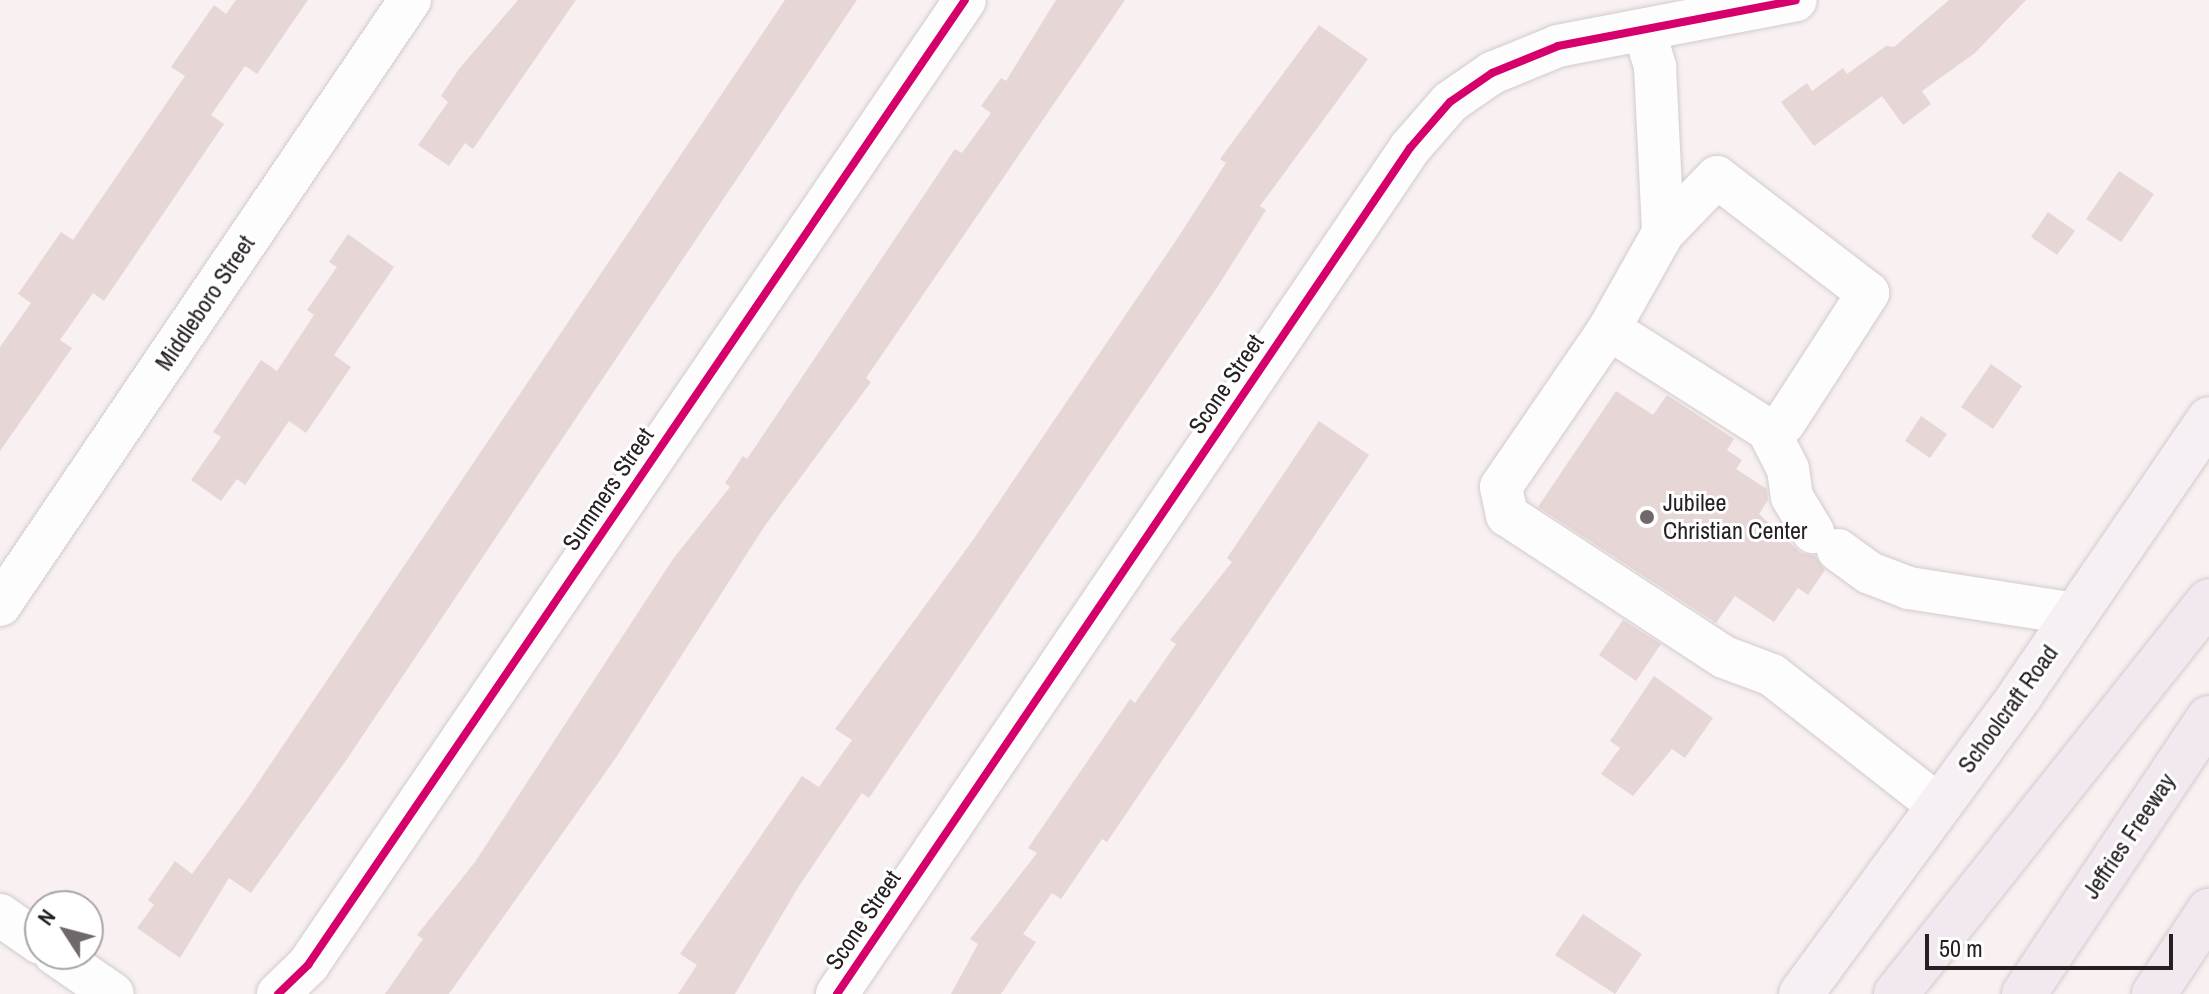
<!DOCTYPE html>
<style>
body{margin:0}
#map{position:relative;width:2209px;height:994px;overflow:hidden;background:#f9f0f2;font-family:"Archivo Narrow",sans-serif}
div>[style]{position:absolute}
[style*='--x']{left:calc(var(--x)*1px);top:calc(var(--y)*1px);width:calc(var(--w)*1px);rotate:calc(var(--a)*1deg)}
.building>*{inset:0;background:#e7d6d6}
.roads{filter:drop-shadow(0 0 2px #d2cbcc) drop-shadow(0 0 2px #d2cbcc)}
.minor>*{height:42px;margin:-21px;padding:0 21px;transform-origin:21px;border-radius:21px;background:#fefdfd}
.major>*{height:44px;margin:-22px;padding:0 22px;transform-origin:22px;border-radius:22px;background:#f6f0f5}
.highway>*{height:44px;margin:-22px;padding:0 22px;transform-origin:22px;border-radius:22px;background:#f2e8f0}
.cycleway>*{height:8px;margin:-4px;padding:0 4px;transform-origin:4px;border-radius:4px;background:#d6006c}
.dots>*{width:22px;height:22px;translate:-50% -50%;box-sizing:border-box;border:4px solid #fff;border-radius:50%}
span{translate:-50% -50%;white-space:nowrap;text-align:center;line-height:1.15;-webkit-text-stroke:6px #fff;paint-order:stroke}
.street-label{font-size:24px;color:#262022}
.poi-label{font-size:24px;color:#262022}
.left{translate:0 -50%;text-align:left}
.north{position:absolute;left:24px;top:890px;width:80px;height:80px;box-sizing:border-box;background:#fff;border:2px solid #a8a6a7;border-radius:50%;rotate:306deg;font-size:22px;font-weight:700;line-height:32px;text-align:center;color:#262022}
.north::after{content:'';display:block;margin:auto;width:28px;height:36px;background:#70696b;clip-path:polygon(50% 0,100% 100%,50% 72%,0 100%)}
.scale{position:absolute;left:1925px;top:934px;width:248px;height:36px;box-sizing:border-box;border:4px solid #262022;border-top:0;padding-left:10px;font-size:24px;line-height:28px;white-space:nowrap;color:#262022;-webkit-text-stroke:6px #fff;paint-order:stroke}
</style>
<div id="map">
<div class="building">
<div style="clip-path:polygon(236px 0,308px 0,257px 74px,245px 66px,211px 115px,224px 124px,104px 301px,93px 293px,60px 340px,72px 348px,0 451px,0 347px,31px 303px,18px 294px,61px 232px,73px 240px,185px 76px,171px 67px,214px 5px,226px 14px)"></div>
<div style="clip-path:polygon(518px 0,576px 0,473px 149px,465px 143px,449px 166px,418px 145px,448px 102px,441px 96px,459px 69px)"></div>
<div style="clip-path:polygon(785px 0,857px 0,347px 759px,251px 893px,229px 878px,180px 958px,137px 928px,154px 905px,148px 900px,175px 861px,192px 874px,247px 799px)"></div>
<div style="clip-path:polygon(1056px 0,1125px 0,866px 378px,871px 382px,764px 527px,617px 756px,449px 994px,385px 994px,423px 939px,417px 935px,475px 862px,673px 559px,730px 487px,725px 483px,743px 456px,747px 459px,955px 149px,962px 153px,991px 113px,981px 106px,1001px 78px,1006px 81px)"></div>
<div style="clip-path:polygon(1949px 0,2026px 0,1975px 53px,1922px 91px,1931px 104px,1903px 125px,1882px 96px,1814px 146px,1781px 102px,1807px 83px,1812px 91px,1843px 68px,1847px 74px,1886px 46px,1894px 47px)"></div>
<div style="clip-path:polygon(1319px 25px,1368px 59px,1260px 206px,1266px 210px,1218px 286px,869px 798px,862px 793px,799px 886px,735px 994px,678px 994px,697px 965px,680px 954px,802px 776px,819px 787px,852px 740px,835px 729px,973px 540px,1177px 239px,1226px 163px,1220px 159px)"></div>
<div style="clip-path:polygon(2119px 171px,2154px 194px,2121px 242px,2086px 219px)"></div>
<div style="clip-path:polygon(2048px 212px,2075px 231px,2057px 255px,2031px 237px)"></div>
<div style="clip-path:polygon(348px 234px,394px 267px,334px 355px,351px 367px,306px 433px,289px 421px,245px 485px,237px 479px,221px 501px,191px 480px,221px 437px,213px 432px,261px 360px,277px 371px,314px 315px,307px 310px,337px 267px,329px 262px)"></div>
<div style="clip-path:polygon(1991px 364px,2022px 386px,1993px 429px,1961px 407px)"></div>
<div style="clip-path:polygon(1616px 391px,1653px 415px,1667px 395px,1734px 439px,1727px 450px,1742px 460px,1736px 469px,1767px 489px,1768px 500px,1759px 514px,1801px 553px,1815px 556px,1825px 570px,1808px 595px,1798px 588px,1774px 622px,1735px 596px,1716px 623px,1538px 507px)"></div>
<div style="clip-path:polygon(1921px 416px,1947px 434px,1930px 458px,1905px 441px)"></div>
<div style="clip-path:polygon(1319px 421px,1369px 455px,1107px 842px,1102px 839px,1061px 899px,1052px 893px,1023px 934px,1036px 942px,1001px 994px,951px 994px,978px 944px,970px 939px,1037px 853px,1028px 848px,1130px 699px,1135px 703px,1176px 644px,1170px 640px,1232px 562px,1227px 558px)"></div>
<div style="clip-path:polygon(1623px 620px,1661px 644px,1636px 681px,1599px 655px)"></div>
<div style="clip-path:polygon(1654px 676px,1713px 718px,1685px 758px,1672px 749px,1633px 796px,1601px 774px,1620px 748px,1610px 741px)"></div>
<div style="clip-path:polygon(1583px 914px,1642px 954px,1615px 994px,1555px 955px)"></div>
</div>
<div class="roads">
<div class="minor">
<div style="--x:1644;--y:30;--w:39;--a:73"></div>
<div style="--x:1655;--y:67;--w:166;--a:87.2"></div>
<div style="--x:1663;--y:233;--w:110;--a:119.4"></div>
<div style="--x:1609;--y:329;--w:188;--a:32.4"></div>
<div style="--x:1768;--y:430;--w:17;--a:-24"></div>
<div style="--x:1784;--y:423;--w:155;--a:-57.1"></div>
<div style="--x:1868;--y:293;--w:190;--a:-142.5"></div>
<div style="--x:1717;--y:177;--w:78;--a:134"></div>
<div style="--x:1609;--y:329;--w:191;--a:124.4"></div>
<div style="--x:1501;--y:487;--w:29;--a:78"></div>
<div style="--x:1507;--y:515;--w:259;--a:33.2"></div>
<div style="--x:1724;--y:657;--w:51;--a:20.6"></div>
<div style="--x:1772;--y:675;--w:212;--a:38.1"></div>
<div style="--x:1768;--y:430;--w:44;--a:62.9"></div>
<div style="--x:1788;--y:469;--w:28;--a:82"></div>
<div style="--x:1792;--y:497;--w:41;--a:59"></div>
<div style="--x:1838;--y:550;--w:39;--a:36"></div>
<div style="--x:1870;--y:573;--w:42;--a:21"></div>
<div style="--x:1909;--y:588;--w:168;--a:8.9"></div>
<div style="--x:0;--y:605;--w:731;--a:-55.88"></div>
<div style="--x:0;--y:915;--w:49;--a:35"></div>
<div style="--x:55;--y:954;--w:70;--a:34.6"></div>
<div style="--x:278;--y:994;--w:42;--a:-44"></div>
<div style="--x:308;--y:965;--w:1167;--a:-55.75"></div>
<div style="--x:837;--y:994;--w:1022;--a:-55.89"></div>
<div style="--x:1410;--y:148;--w:61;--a:-49"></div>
<div style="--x:1450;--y:102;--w:51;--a:-34.6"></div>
<div style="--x:1492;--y:73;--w:71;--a:-22.2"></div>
<div style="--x:1558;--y:46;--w:242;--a:-10.9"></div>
</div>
<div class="major">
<div style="--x:1801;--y:994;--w:372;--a:-53.7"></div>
<div style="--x:2021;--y:694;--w:333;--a:-55.6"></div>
</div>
<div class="highway">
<div style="--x:1896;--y:994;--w:502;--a:-51.46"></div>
<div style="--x:2024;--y:994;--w:332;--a:-56.2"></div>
<div style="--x:2154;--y:994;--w:100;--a:-56.5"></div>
</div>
</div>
<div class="cycleway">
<div style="--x:278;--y:994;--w:42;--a:-44"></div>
<div style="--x:308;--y:965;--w:1167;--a:-55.75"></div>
<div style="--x:837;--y:994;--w:1022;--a:-55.89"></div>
<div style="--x:1410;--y:148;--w:61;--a:-49"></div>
<div style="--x:1450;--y:102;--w:51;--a:-34.6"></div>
<div style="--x:1492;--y:73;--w:71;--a:-22.2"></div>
<div style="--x:1558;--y:46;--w:242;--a:-10.9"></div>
</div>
<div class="dots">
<div style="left:1647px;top:517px;background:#70696b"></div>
</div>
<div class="street-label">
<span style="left:205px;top:303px;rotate:-56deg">Middleboro Street</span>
<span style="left:1226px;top:384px;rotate:-56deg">Scone Street</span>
<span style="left:608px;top:489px;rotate:-56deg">Summers Street</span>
<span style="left:2008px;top:709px;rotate:-54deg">Schoolcraft Road</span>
<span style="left:2129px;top:836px;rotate:-56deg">Jeffries Freeway</span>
<span style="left:863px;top:920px;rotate:-56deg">Scone Street</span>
</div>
<div class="poi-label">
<span class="left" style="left:1663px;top:517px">Jubilee<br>Christian Center</span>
</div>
<div class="north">N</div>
<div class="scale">50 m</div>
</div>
